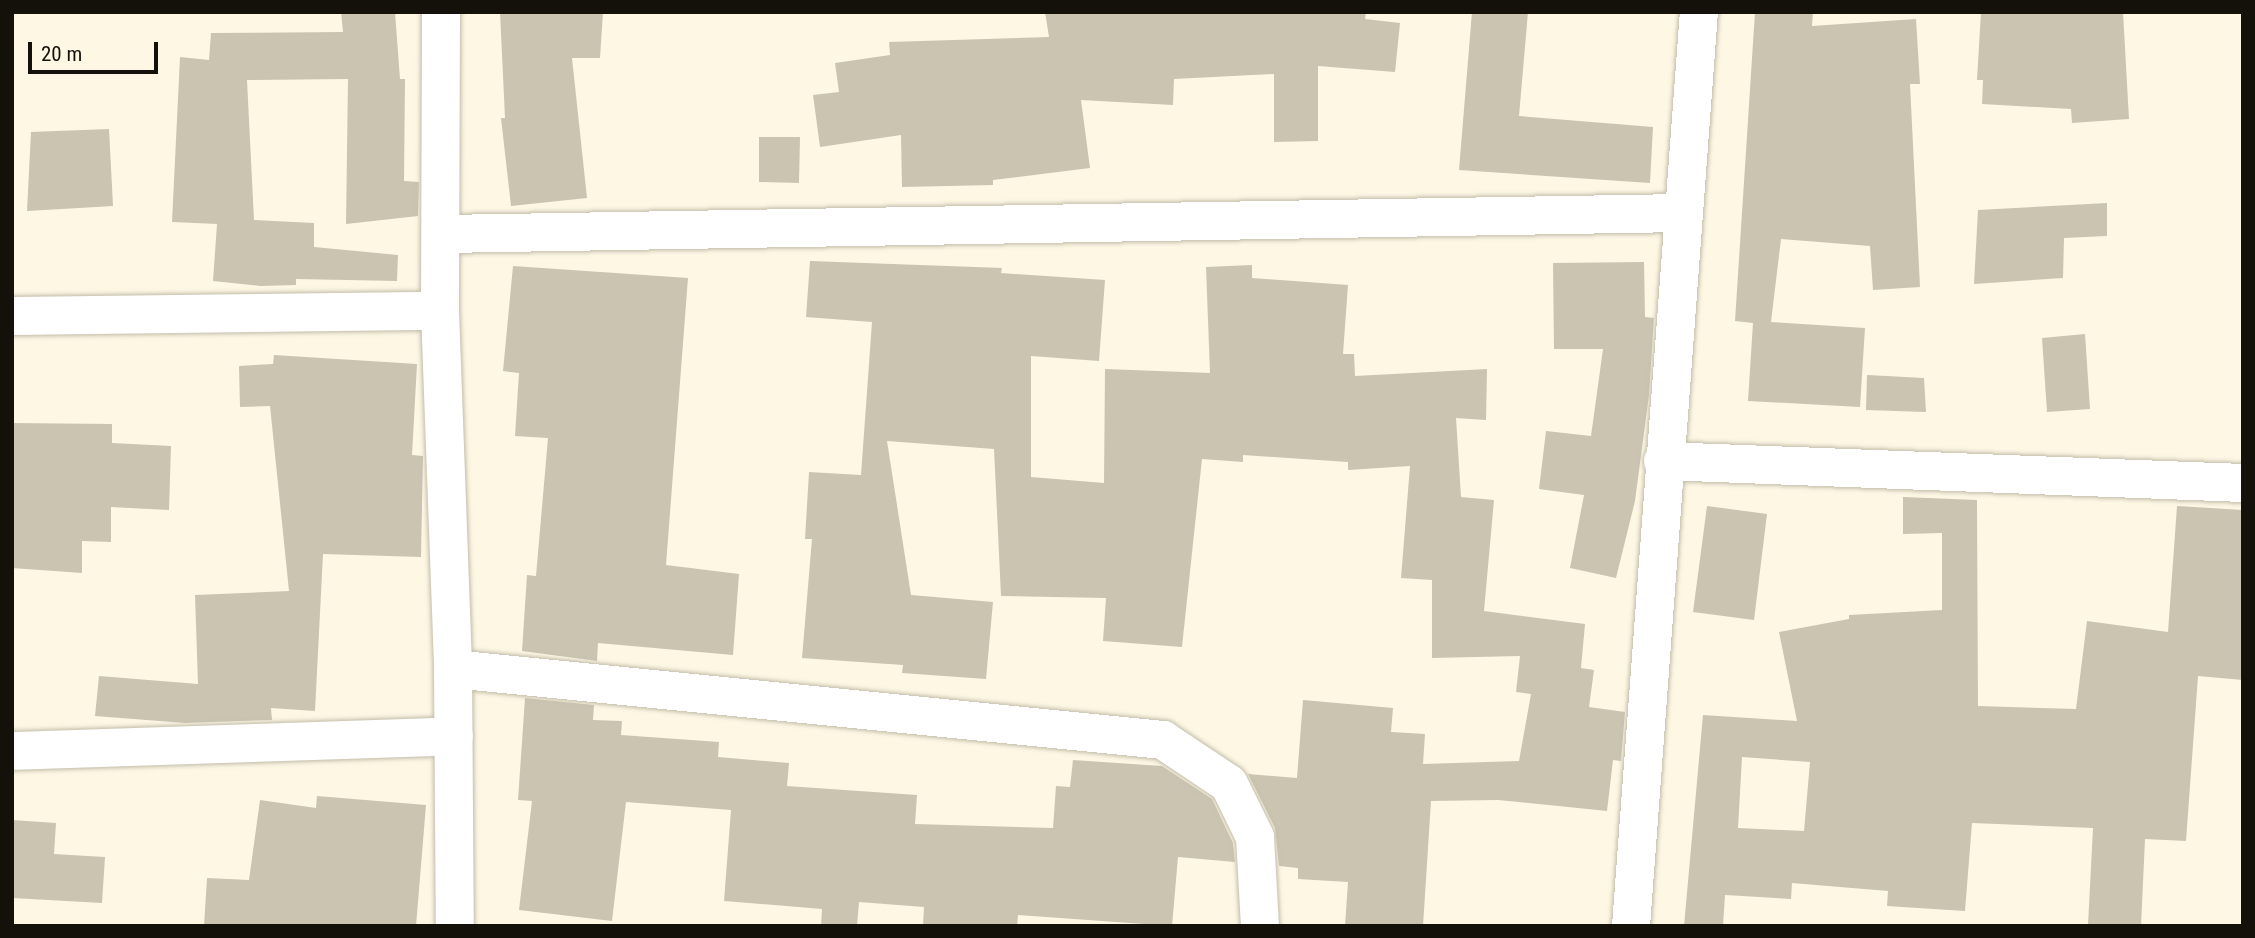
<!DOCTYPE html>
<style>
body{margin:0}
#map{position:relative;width:2255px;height:938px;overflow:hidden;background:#fdf7e4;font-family:"Roboto Condensed",sans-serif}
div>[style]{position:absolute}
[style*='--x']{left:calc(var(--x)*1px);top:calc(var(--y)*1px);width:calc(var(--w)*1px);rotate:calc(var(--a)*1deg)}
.building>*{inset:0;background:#cac4b1}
.roads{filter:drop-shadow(0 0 2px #c2bcaa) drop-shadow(0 0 2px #c2bcaa)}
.minor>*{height:38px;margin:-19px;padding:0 19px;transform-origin:19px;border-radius:19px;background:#fff}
span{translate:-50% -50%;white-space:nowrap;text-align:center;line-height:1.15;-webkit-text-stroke:6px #fdf7e4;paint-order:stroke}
.frame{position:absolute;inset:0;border:14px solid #13110a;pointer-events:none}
.scale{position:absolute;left:28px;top:42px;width:130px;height:32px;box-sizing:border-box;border:4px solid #13110a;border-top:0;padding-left:9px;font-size:21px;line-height:24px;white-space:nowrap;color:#13110a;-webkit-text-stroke:5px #fdf7e4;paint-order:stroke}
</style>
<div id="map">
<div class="building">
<div style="clip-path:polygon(341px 12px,395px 12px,400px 79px,405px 79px,404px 181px,419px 182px,418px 216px,346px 224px,348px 79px,247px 80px,254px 220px,314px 223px,314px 247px,398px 255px,397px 281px,296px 279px,296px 285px,261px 286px,213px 281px,217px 224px,172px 222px,180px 57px,209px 60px,211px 33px,343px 32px)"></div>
<div style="clip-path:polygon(500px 12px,603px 12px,600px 58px,572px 58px,587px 198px,511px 206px,501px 118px,505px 118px)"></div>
<div style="clip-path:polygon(1045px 12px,1366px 12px,1365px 19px,1400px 23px,1395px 72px,1318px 66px,1318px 141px,1274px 142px,1274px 74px,1174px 79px,1173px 105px,1081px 100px,1090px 168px,993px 180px,993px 185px,902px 187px,901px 135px,820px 147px,813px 95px,839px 92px,835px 63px,890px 55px,889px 42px,1049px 37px)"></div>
<div style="clip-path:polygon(1472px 12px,1528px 12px,1519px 116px,1653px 127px,1650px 183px,1459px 170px)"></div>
<div style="clip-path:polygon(1755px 12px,1813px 12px,1812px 26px,1916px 19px,1920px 84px,1910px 84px,1920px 287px,1873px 290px,1870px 246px,1781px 239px,1771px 322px,1865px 328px,1860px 407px,1748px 401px,1753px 323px,1735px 321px)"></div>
<div style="clip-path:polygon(1981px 12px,2123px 12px,2129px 119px,2072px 123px,2071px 109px,1982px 104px,1983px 80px,1977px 80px)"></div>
<div style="clip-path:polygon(109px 129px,113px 206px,27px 211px,31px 132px)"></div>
<div style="clip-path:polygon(759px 137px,800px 137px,799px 183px,759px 182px)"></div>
<div style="clip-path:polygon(2107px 203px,2107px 236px,2064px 238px,2063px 278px,1974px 284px,1978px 210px)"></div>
<div style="clip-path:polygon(810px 261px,1002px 268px,1001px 273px,1105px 280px,1099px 361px,1031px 356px,1031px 477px,1104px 483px,1105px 369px,1210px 373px,1206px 267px,1252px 265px,1252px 278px,1348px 285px,1343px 354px,1354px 354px,1355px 376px,1487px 369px,1486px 420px,1456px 418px,1461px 497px,1494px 500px,1484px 611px,1585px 624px,1581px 668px,1594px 670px,1589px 707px,1625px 712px,1621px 761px,1613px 760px,1607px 811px,1498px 800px,1431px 801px,1423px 926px,1345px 926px,1348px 882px,1298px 879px,1298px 868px,1279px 866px,1275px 828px,1248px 774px,1297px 778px,1303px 700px,1393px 708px,1391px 732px,1425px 734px,1423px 764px,1519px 761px,1531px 694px,1516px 692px,1520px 656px,1432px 658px,1432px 580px,1401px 578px,1410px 466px,1348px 470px,1348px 462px,1243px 455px,1243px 462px,1202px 459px,1182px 647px,1103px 641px,1106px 598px,1001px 596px,994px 449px,887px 441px,911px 595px,993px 602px,986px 679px,902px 673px,903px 665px,802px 658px,812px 539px,805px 539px,809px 472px,861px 475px,872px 322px,806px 317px)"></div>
<div style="clip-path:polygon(1644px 262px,1645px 317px,1654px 318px,1649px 395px,1635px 501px,1616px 578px,1570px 568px,1584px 495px,1539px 489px,1546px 431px,1591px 436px,1603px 349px,1554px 349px,1553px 263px)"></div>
<div style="clip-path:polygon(513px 266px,688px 278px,666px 565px,739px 574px,733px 655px,598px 643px,597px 661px,522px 651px,527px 575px,536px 576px,548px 438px,515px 436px,519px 373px,503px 371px)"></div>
<div style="clip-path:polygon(2085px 334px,2090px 409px,2047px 412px,2042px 338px)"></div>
<div style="clip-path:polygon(274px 355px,417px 364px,412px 455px,423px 456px,421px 557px,323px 554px,315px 711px,271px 708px,272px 720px,185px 723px,95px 716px,99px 676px,198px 684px,195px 595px,289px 591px,270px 406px,240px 407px,239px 366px,273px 364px)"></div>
<div style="clip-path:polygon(1867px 375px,1924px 378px,1926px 412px,1866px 410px)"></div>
<div style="clip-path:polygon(12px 423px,112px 424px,112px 443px,171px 446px,169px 510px,111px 507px,111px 542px,82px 541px,82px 573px,12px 568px)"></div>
<div style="clip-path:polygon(evenodd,1903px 497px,1977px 500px,1978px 706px,2076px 709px,2087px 621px,2168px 632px,2177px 506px,2243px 510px,2243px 680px,2198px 676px,2186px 841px,2145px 839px,2141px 926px,2088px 925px,2093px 828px,1972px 823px,1965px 911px,1887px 906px,1888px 891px,1792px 883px,1791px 899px,1725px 895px,1723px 926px,1684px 926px,1703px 715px,1797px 721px,1779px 632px,1849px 619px,1849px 615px,1942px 610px,1942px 533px,1903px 534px,1903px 497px,1742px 757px,1810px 762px,1804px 831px,1738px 828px,1742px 757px)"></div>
<div style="clip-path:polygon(1707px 506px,1767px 514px,1754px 620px,1693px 612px)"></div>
<div style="clip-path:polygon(525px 698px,594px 705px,593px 720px,622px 721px,621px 735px,719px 742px,718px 757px,789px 763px,787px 786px,917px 795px,915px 824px,1053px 828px,1056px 786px,1070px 787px,1073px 760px,1162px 766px,1212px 799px,1233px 843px,1235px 862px,1178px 857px,1172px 926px,1018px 915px,1017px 926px,923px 926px,924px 907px,859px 902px,857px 926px,821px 926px,822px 909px,724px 901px,731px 810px,626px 802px,612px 921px,519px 910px,532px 801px,518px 800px)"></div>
<div style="clip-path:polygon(317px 796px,426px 805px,416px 926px,204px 926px,207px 878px,249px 880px,260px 800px,316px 808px)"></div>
<div style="clip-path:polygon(12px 820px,56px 823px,54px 854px,105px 857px,102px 903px,12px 898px)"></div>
</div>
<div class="roads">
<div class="minor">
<div style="--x:441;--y:12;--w:299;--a:90.2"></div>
<div style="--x:440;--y:311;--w:358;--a:87.9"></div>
<div style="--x:453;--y:669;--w:257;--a:89.6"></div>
<div style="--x:443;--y:234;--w:1241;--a:-0.97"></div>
<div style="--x:12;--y:316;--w:428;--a:-0.7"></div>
<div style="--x:1663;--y:461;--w:580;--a:2.17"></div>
<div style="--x:453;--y:669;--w:714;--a:5.71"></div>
<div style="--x:1163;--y:740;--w:79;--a:33.7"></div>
<div style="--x:1229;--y:784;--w:59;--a:63.9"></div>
<div style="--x:1255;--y:837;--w:89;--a:86.8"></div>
<div style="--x:12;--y:751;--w:442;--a:-1.9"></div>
<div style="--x:1631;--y:926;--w:917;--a:-85.75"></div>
</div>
</div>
<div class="frame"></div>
<div class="scale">20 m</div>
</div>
